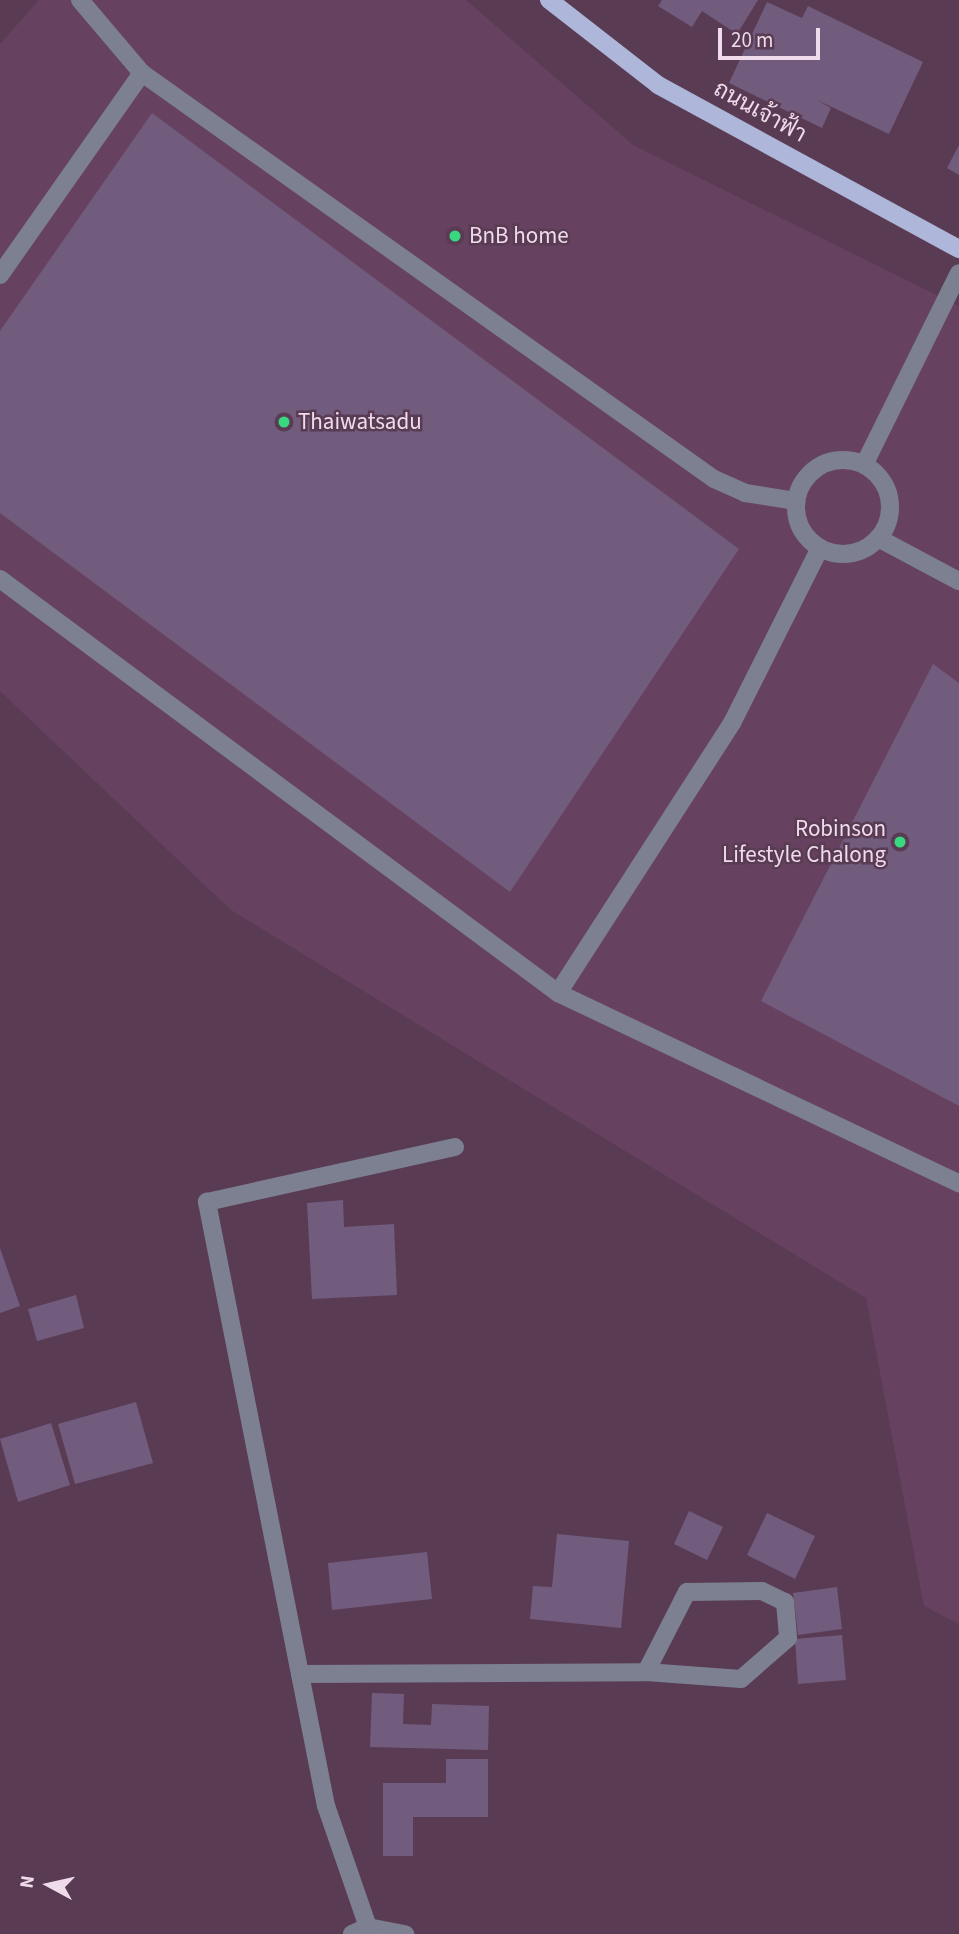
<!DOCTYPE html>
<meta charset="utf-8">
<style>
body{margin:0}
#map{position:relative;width:959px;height:1934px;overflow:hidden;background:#5a3b54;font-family:"Source Sans 3",Sarabun,sans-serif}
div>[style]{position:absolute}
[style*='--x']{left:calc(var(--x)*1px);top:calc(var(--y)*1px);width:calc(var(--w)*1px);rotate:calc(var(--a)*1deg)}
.built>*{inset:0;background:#674260}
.building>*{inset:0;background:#725c7e}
.minor>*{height:18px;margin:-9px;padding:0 9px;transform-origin:9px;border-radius:9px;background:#7c8091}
.minor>.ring{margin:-9px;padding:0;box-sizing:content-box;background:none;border:18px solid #7c8091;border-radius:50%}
.major>*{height:18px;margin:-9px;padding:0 9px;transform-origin:9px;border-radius:9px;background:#aeb7da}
.dots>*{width:19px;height:19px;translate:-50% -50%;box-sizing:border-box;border:4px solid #5a3b54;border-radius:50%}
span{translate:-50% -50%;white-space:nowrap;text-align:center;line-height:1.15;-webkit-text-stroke:5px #5a3b54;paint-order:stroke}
.street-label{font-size:23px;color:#efdbea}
.poi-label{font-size:23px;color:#efdbea}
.left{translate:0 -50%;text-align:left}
.right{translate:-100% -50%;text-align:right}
.north{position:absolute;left:14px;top:1850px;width:70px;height:70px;-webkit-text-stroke:5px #5a3b54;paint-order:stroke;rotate:278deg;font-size:19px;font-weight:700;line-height:28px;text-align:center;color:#efdbea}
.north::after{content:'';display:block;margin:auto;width:24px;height:32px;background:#efdbea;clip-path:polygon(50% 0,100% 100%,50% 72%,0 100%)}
.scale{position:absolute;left:718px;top:28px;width:102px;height:32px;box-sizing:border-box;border:4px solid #efdbea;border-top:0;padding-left:9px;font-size:21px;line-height:24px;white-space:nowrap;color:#efdbea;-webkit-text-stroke:5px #5a3b54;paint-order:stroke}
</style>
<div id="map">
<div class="built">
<div style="clip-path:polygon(39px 0,466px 0,633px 145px,959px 306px,959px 1624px,924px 1606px,866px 1298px,231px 910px,0 691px,0 44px)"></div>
</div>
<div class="building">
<div style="clip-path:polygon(662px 0,758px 0,737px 34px,702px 11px,692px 27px,658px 6px)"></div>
<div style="clip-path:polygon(767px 2px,802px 18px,808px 6px,923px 62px,889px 134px,817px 100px,831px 108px,822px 128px,729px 83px)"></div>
<div style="clip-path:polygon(152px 113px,739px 549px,510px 892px,0 513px,0 331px)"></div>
<div style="clip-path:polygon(959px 145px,959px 175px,947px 168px)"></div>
<div style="clip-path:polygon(933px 664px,959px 683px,959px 1106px,761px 1001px)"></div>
<div style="clip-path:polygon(343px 1200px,344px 1227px,394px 1224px,397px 1295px,312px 1299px,307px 1203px)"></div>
<div style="clip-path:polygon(0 1248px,20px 1306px,0 1313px)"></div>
<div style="clip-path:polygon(76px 1295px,84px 1328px,37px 1341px,28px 1309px)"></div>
<div style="clip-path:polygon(136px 1402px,153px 1463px,75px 1484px,58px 1424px)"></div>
<div style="clip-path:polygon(51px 1423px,70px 1485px,18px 1502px,0 1439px)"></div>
<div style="clip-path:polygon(689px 1511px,723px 1527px,707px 1560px,674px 1544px)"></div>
<div style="clip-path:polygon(767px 1513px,815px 1536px,795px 1579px,747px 1555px)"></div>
<div style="clip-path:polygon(557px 1534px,629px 1541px,621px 1628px,530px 1619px,533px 1586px,552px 1587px)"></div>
<div style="clip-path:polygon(427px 1552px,432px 1599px,332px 1610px,328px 1563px)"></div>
<div style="clip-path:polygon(837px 1587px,842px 1629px,798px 1635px,793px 1593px)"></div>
<div style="clip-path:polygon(842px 1635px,846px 1680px,798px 1684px,795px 1639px)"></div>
<div style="clip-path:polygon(372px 1693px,404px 1694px,403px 1724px,431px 1725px,432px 1704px,489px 1706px,488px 1750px,370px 1747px)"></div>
<div style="clip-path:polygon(446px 1759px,488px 1759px,488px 1817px,413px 1817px,413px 1856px,383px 1856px,383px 1783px,446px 1783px)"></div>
</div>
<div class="minor">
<div style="--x:80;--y:0;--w:96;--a:49.7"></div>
<div style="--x:142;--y:73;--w:701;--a:35.37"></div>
<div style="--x:714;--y:479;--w:34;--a:24"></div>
<div style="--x:745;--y:493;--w:52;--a:8.9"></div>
<div style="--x:0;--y:275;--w:247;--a:-54.9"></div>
<div class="ring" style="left:796px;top:460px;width:76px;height:76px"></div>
<div style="--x:864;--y:465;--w:214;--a:-63.7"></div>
<div style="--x:878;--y:538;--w:92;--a:28"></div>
<div style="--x:0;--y:579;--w:695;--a:36.57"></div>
<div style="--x:558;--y:993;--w:444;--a:25.4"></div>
<div style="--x:558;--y:993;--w:321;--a:-57.2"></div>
<div style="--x:732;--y:723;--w:196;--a:-63.3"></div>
<div style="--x:300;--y:1674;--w:346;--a:-0.3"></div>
<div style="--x:646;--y:1672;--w:90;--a:-62.9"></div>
<div style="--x:687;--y:1592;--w:75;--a:-0.8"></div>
<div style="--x:762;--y:1591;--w:25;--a:26"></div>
<div style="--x:785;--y:1602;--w:36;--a:85"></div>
<div style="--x:788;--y:1638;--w:62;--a:138.9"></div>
<div style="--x:741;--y:1679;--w:95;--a:-175.8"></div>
<div style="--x:368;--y:1927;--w:38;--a:11"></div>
<div style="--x:352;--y:1934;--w:17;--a:-24"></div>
<div style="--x:368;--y:1927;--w:128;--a:-109.1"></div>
<div style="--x:326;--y:1806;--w:616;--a:-101.15"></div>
<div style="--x:207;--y:1202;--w:254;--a:-12.5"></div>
</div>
<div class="major">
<div style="--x:549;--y:0;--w:138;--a:37.9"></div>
<div style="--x:658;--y:85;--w:343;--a:28.6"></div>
</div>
<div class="dots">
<div style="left:455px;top:236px;background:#38d880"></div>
<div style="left:284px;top:422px;background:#38d880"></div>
<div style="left:900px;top:842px;background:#38d880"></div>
</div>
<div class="street-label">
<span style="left:760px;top:112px;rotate:29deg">ถนนเจ้าฟ้า</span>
</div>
<div class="poi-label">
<span class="left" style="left:469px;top:236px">BnB home</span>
<span class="left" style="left:298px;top:422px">Thaiwatsadu</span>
<span class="right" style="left:886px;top:842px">Robinson<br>Lifestyle Chalong</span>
</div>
<div class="north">N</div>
<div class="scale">20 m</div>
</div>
